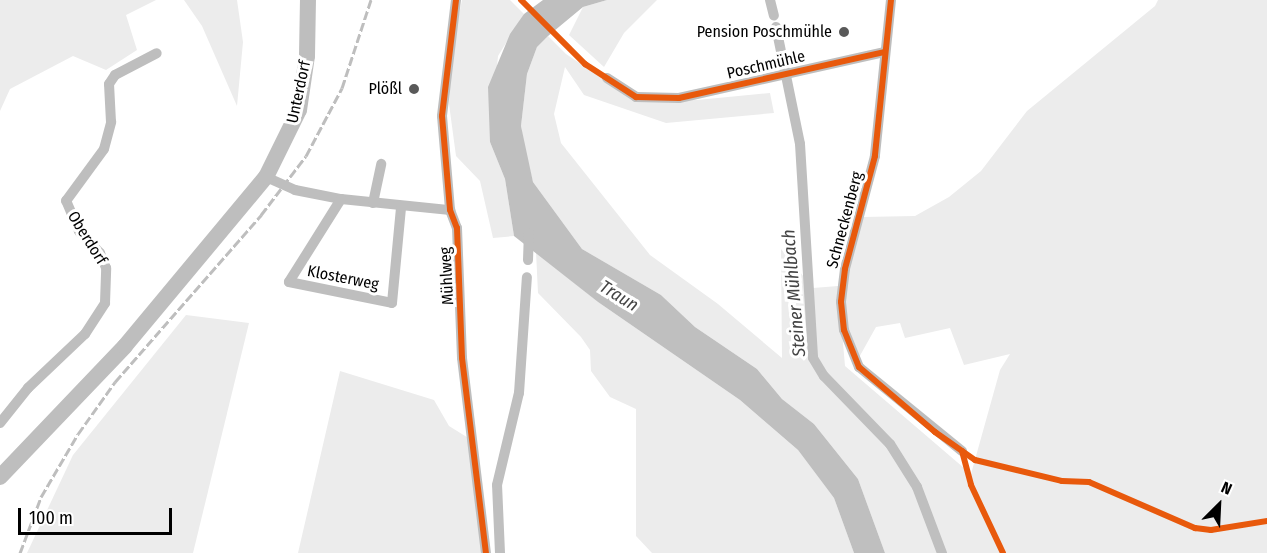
<!DOCTYPE html>
<meta charset="utf-8">
<style>
body{margin:0}
#map{position:relative;width:1267px;height:553px;overflow:hidden;background:#fff;font-family:"Fira Sans Condensed",sans-serif}
div>[style]{position:absolute}
[style*='--x']{left:calc(var(--x)*1px);top:calc(var(--y)*1px);width:calc(var(--w)*1px);rotate:calc(var(--a)*1deg)}
.green>*{inset:0;background:#ececec}
.water>*{inset:0;background:#bfbfbf}
.canal>*{height:10px;margin:-5px;padding:0 5px;transform-origin:5px;border-radius:5px;background:#bfbfbf}
.street>*{height:10px;margin:-5px;padding:0 5px;transform-origin:5px;border-radius:5px;background:#bebebe}
.primary>*{height:16px;margin:-8px;padding:0 8px;transform-origin:8px;border-radius:8px;background:#bebebe}
.rail>*{height:3px;margin-top:-1.5px;transform-origin:0;background:repeating-linear-gradient(90deg,#bebebe 0 9px,transparent 0 12px)}
.cycleway>*{height:6px;margin:-3px;padding:0 3px;transform-origin:3px;border-radius:3px;background:#e8590c}
.dots>*{width:16px;height:16px;translate:-50% -50%;box-sizing:border-box;border:3px solid #fff;border-radius:50%}
span{translate:-50% -50%;white-space:nowrap;text-align:center;line-height:1.15;-webkit-text-stroke:6px #fff;paint-order:stroke}
.poi-label{font-size:16px;color:#000}
.right{translate:-100% -50%;text-align:right}
.street-label{font-size:16px;color:#000}
.water-label{font-size:18px;color:#444;font-style:italic}
.north{position:absolute;left:1189px;top:475px;width:60px;height:60px;-webkit-text-stroke:4px #fff;paint-order:stroke;rotate:24deg;font-size:16px;font-weight:700;line-height:24px;text-align:center;color:#000}
.north::after{content:'';display:block;margin:auto;width:21px;height:27px;background:#000;clip-path:polygon(50% 0,100% 100%,50% 72%,0 100%)}
.scale{position:absolute;left:18px;top:508px;width:154px;height:27px;box-sizing:border-box;border:3px solid #000;border-top:0;padding-left:8px;font-size:18px;line-height:21px;white-space:nowrap;color:#000;-webkit-text-stroke:4px #fff;paint-order:stroke}
</style>
<div id="map">
<div class="green">
<div style="clip-path:polygon(0 0,156px 0,126px 15px,137px 50px,106px 70px,73px 56px,10px 89px,0 111px)"></div>
<div style="clip-path:polygon(184px 0,237px 0,243px 42px,237px 106px,202px 26px)"></div>
<div style="clip-path:polygon(510px 0,524px 14px,498px 56px,490px 142px,505px 179px,514px 236px,493px 238px,480px 181px,456px 156px,449px 104px,452px 49px,462px 0)"></div>
<div style="clip-path:polygon(607px 0,657px 0,624px 33px,604px 67px,569px 35px,583px 7px)"></div>
<div style="clip-path:polygon(1158px 0,1267px 0,1267px 553px,885px 553px,858px 479px,814px 424px,782px 399px,757px 369px,695px 327px,661px 295px,582px 249px,533px 182px,525px 151px,521px 126px,527px 74px,537px 47px,548px 36px,566px 54px,633px 99px,697px 100px,770px 93px,774px 113px,666px 123px,584px 95px,565px 67px,554px 114px,561px 143px,650px 255px,718px 304px,782px 358px,781px 249px,813px 288px,838px 286px,845px 366px,971px 474px,1000px 370px,1010px 354px,964px 365px,950px 328px,905px 338px,900px 323px,876px 327px,857px 361px,845px 330px,845px 278px,863px 217px,915px 216px,949px 197px,981px 171px,1027px 111px,1155px 6px)"></div>
<div style="clip-path:polygon(536px 252px,598px 302px,740px 400px,798px 450px,834px 498px,854px 553px,652px 553px,636px 536px,636px 409px,610px 397px,591px 371px,590px 350px,581px 337px,538px 293px)"></div>
<div style="clip-path:polygon(186px 315px,249px 323px,193px 553px,27px 553px,73px 455px)"></div>
<div style="clip-path:polygon(340px 371px,434px 400px,449px 426px,470px 439px,483px 553px,298px 553px)"></div>
</div>
<div class="water">
<div style="clip-path:polygon(543px 0,607px 0,583px 7px,548px 36px,537px 47px,527px 74px,521px 126px,533px 182px,582px 249px,661px 295px,695px 327px,757px 369px,782px 399px,814px 424px,858px 479px,885px 553px,854px 553px,834px 498px,798px 450px,740px 400px,598px 302px,514px 236px,505px 179px,490px 142px,488px 87px,510px 34px,524px 14px)"></div>
</div>
<div class="canal">
<div style="--x:770;--y:0;--w:16;--a:76"></div>
<div style="--x:776;--y:27;--w:119;--a:78.4"></div>
<div style="--x:800;--y:144;--w:214;--a:86.5"></div>
<div style="--x:813;--y:358;--w:21;--a:59"></div>
<div style="--x:824;--y:376;--w:95;--a:45.9"></div>
<div style="--x:890;--y:444;--w:51;--a:57.9"></div>
<div style="--x:917;--y:487;--w:71;--a:69.3"></div>
<div style="--x:528;--y:260;--w:27;--a:-88"></div>
<div style="--x:500;--y:553;--w:68;--a:-92.5"></div>
<div style="--x:497;--y:485;--w:95;--a:-76.6"></div>
<div style="--x:519;--y:393;--w:116;--a:-86.1"></div>
</div>
<div class="street">
<div style="--x:456;--y:0;--w:117;--a:96.9"></div>
<div style="--x:442;--y:116;--w:94;--a:85.1"></div>
<div style="--x:450;--y:210;--w:19;--a:69"></div>
<div style="--x:457;--y:228;--w:130;--a:87.8"></div>
<div style="--x:462;--y:358;--w:196;--a:83"></div>
<div style="--x:891;--y:0;--w:157;--a:95.9"></div>
<div style="--x:875;--y:156;--w:117;--a:104.9"></div>
<div style="--x:845;--y:269;--w:33;--a:97"></div>
<div style="--x:841;--y:302;--w:28;--a:84"></div>
<div style="--x:844;--y:330;--w:40;--a:68"></div>
<div style="--x:859;--y:367;--w:133;--a:39.2"></div>
<div style="--x:607;--y:78;--w:35;--a:33"></div>
<div style="--x:636;--y:97;--w:43;--a:1.3"></div>
<div style="--x:679;--y:98;--w:210;--a:-12.6"></div>
<div style="--x:266;--y:177;--w:32;--a:24"></div>
<div style="--x:295;--y:190;--w:47;--a:11.1"></div>
<div style="--x:341;--y:199;--w:110;--a:5.8"></div>
<div style="--x:341;--y:199;--w:98;--a:122.1"></div>
<div style="--x:289;--y:282;--w:105;--a:11.5"></div>
<div style="--x:392;--y:303;--w:96;--a:-84.6"></div>
<div style="--x:373;--y:203;--w:40;--a:-78"></div>
<div style="--x:0;--y:423;--w:45;--a:-51.3"></div>
<div style="--x:28;--y:388;--w:79;--a:-43.5"></div>
<div style="--x:85;--y:334;--w:37;--a:-57"></div>
<div style="--x:105;--y:303;--w:35;--a:-88"></div>
<div style="--x:106;--y:268;--w:16;--a:-112"></div>
<div style="--x:100;--y:253;--w:30;--a:-134"></div>
<div style="--x:79;--y:231;--w:33;--a:-113"></div>
<div style="--x:66;--y:201;--w:64;--a:-53.8"></div>
<div style="--x:104;--y:149;--w:28;--a:-75"></div>
<div style="--x:111;--y:122;--w:38;--a:-93"></div>
<div style="--x:109;--y:84;--w:11;--a:-56"></div>
<div style="--x:115;--y:75;--w:47;--a:-27.6"></div>
</div>
<div class="primary">
<div style="--x:0;--y:477;--w:181;--a:-46.3"></div>
<div style="--x:125;--y:346;--w:220;--a:-50.2"></div>
<div style="--x:266;--y:177;--w:75;--a:-63.8"></div>
<div style="--x:299;--y:110;--w:55;--a:-81.6"></div>
<div style="--x:307;--y:56;--w:56;--a:-89"></div>
</div>
<div class="rail">
<div style="--x:20;--y:553;--w:60;--a:-69.4"></div>
<div style="--x:41;--y:497;--w:73;--a:-59.6"></div>
<div style="--x:78;--y:434;--w:64;--a:-54.6"></div>
<div style="--x:115;--y:382;--w:222;--a:-48.8"></div>
<div style="--x:261;--y:215;--w:74;--a:-52.7"></div>
<div style="--x:306;--y:156;--w:77;--a:-62.1"></div>
<div style="--x:342;--y:88;--w:93;--a:-71.8"></div>
</div>
<div class="cycleway">
<div style="--x:456;--y:0;--w:117;--a:96.9"></div>
<div style="--x:442;--y:116;--w:94;--a:85.1"></div>
<div style="--x:450;--y:210;--w:19;--a:69"></div>
<div style="--x:457;--y:228;--w:130;--a:87.8"></div>
<div style="--x:462;--y:358;--w:196;--a:83"></div>
<div style="--x:521;--y:0;--w:91;--a:45"></div>
<div style="--x:585;--y:64;--w:61;--a:32.9"></div>
<div style="--x:636;--y:97;--w:43;--a:1.3"></div>
<div style="--x:679;--y:98;--w:210;--a:-12.6"></div>
<div style="--x:891;--y:0;--w:157;--a:95.9"></div>
<div style="--x:875;--y:156;--w:117;--a:104.9"></div>
<div style="--x:845;--y:269;--w:33;--a:97"></div>
<div style="--x:841;--y:302;--w:28;--a:84"></div>
<div style="--x:844;--y:330;--w:40;--a:68"></div>
<div style="--x:859;--y:367;--w:100;--a:40.5"></div>
<div style="--x:935;--y:432;--w:49;--a:35"></div>
<div style="--x:975;--y:460;--w:89;--a:13.6"></div>
<div style="--x:1062;--y:481;--w:27;--a:2"></div>
<div style="--x:1089;--y:482;--w:116;--a:23.5"></div>
<div style="--x:1195;--y:528;--w:16;--a:7"></div>
<div style="--x:1211;--y:530;--w:57;--a:-9.1"></div>
<div style="--x:962;--y:451;--w:35;--a:75"></div>
<div style="--x:971;--y:485;--w:75;--a:64.8"></div>
</div>
<div class="dots">
<div style="left:844px;top:32px;background:#595959"></div>
<div style="left:414px;top:89px;background:#595959"></div>
</div>
<div class="poi-label">
<span class="right" style="left:832px;top:32px">Pension Poschmühle</span>
<span class="right" style="left:402px;top:89px">Plößl</span>
</div>
<div class="street-label">
<span style="left:766px;top:65px;rotate:-13deg">Poschmühle</span>
<span style="left:299px;top:92px;rotate:-78deg">Unterdorf</span>
<span style="left:845px;top:220px;rotate:-75deg">Schneckenberg</span>
<span style="left:87px;top:238px;rotate:58deg">Oberdorf</span>
<span style="left:447px;top:276px;rotate:-93deg">Mühlweg</span>
<span style="left:343px;top:278px;rotate:11deg">Klosterweg</span>
</div>
<div class="water-label">
<span style="left:794px;top:293px;rotate:-95deg">Steiner Mühlbach</span>
<span style="left:619px;top:296px;rotate:32deg">Traun</span>
</div>
<div class="north">N</div>
<div class="scale">100 m</div>
</div>
